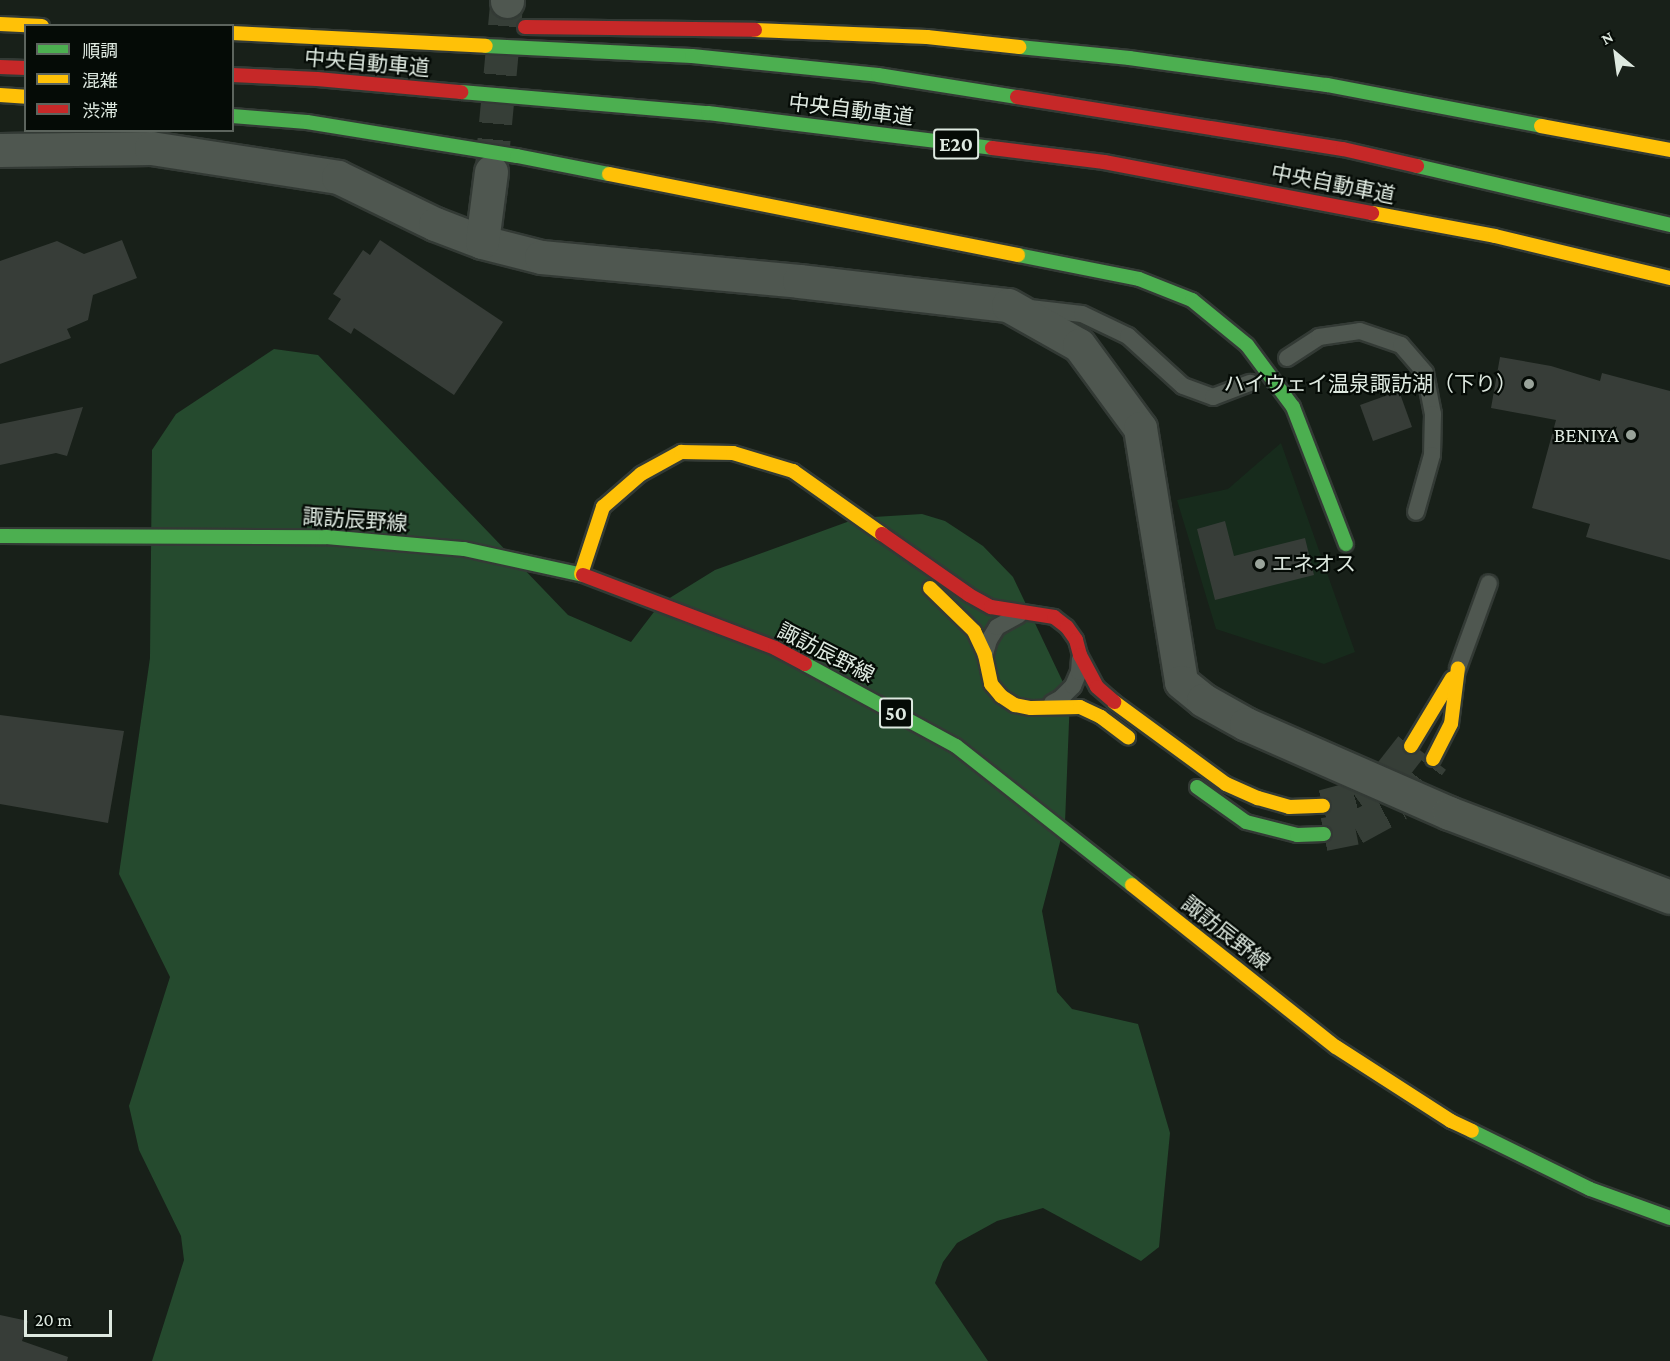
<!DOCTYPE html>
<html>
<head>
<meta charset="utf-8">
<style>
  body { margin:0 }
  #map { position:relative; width:1670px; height:1361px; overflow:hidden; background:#182019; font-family:"Crimson Pro","Noto Sans JP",serif }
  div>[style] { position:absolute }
  .built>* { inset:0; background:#172b1c }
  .green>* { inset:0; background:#254a2e }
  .building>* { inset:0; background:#373d38 }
  .street-tunnel>* { height:33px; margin-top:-16.5px; transform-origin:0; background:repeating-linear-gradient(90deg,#363e37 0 33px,transparent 0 49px) }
  .highway-tunnel>* { height:33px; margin-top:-16.5px; transform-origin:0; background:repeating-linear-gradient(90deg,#363e37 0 33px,transparent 0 49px) }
  .roads { filter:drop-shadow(2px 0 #333a35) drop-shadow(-2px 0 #333a35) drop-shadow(0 2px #333a35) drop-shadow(0 -2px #333a35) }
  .lane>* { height:16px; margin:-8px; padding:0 8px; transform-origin:8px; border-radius:8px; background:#4f5750 }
  .street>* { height:33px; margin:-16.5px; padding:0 16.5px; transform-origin:16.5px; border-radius:16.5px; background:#4f5750 }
  .fast>* { height:14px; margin:-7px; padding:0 7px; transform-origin:7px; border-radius:7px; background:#4caf50 }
  .slow>* { height:14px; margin:-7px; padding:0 7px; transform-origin:7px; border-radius:7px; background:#ffc107 }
  .jam>* { height:14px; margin:-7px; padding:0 7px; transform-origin:7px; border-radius:7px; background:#c62828 }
  .dots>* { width:16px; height:16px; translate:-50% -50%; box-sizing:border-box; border:3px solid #050b06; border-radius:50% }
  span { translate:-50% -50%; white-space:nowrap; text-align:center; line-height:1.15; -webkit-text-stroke:4.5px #050b06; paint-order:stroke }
  .shield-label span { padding:2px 4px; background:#050b06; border:2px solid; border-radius:4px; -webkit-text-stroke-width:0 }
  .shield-label { font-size:20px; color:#dee9e0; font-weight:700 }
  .street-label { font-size:21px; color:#dee9e0 }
  .poi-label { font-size:21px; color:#dee9e0 }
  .right { translate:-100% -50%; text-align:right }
  .left { translate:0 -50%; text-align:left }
  .legend { position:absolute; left:24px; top:24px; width:210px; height:108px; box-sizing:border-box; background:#050b06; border:2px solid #5c645d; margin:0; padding:8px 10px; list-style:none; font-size:18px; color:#dee9e0 }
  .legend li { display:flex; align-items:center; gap:12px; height:30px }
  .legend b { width:30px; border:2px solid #5c645d }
  .north { position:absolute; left:1586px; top:24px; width:60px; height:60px; -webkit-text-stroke:4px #050b06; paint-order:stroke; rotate:331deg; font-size:16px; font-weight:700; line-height:24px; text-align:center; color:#dee9e0 }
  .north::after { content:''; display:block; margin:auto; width:21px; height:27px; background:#dee9e0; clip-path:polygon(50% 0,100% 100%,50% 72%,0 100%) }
  .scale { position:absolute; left:24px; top:1310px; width:88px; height:27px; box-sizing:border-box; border:3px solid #dee9e0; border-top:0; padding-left:8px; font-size:18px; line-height:21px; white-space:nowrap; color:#dee9e0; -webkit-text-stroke:4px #050b06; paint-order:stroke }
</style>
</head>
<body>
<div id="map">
  <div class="built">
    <i style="clip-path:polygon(1281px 443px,1355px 652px,1324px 664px,1216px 629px,1177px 500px,1228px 489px)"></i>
  </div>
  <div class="green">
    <i style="clip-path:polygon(274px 349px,318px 355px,568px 615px,631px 642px,660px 604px,715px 570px,858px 518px,922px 514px,945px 521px,983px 546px,1013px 577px,1070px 697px,1065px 823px,1042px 911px,1057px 992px,1072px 1009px,1138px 1024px,1170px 1133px,1159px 1247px,1141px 1261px,1043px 1208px,997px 1221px,957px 1243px,943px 1262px,935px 1283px,988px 1361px,152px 1361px,184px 1260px,181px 1236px,139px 1150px,129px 1106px,170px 977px,119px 874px,150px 658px,152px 450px,176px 414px)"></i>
  </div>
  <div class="building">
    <i style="clip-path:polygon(122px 240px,137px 278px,93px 295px,88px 320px,67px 329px,71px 338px,0 364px,0 261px,57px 241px,84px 254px)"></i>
    <i style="clip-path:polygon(380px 240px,503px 322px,454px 395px,354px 328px,351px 334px,328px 319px,341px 299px,333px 294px,363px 250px,370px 255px)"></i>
    <i style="clip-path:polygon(1500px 357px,1551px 366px,1600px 381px,1602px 373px,1670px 391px,1670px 560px,1586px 537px,1590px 524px,1532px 508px,1556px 420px,1491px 408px)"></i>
    <i style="clip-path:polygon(1399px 391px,1412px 427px,1373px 441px,1360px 405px)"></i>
    <i style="clip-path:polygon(83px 407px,67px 456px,56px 453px,0 465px,0 424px)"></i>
    <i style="clip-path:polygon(1225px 521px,1234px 556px,1305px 538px,1314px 575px,1215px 600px,1197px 529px)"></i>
    <i style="clip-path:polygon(0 715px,124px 731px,108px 823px,0 804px)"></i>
    <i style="clip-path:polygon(0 1315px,28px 1321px,22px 1341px,68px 1357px,67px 1361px,0 1361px)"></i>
  </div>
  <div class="street-tunnel">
    <i style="left:491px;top:172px;width:172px;rotate:-84.7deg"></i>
  </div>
  <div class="highway-tunnel">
    <i style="left:1323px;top:806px;width:34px;rotate:-15deg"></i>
    <i style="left:1356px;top:797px;width:43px;rotate:-35.5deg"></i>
    <i style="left:1391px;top:772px;width:33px;rotate:-52deg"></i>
    <i style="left:1324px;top:834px;width:32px;rotate:-11deg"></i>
    <i style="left:1355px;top:828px;width:50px;rotate:-28.6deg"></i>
    <i style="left:1399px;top:804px;width:56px;rotate:-52.9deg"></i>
  </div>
  <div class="roads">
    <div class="lane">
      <i style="left:1030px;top:308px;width:52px;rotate:6.6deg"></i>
      <i style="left:1082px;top:314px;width:51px;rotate:25.6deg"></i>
      <i style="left:1128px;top:336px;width:74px;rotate:42.3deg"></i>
      <i style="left:1183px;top:386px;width:32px;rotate:20deg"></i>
      <i style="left:1213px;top:397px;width:40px;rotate:-21deg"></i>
      <i style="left:1287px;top:358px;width:38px;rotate:-33deg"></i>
      <i style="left:1319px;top:337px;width:41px;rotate:-8.3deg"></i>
      <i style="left:1360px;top:331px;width:43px;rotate:18.9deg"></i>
      <i style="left:1401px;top:345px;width:37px;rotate:49deg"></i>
      <i style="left:1425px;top:373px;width:42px;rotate:79deg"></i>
      <i style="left:1433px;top:414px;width:41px;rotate:91.4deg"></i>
      <i style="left:1432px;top:455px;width:59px;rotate:105.7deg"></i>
      <i style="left:985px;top:654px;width:15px;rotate:-74deg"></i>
      <i style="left:989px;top:640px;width:15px;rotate:-58deg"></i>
      <i style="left:997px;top:627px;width:25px;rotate:-29deg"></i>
      <i style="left:1458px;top:668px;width:90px;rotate:-70deg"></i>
      <i style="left:1052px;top:703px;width:10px;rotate:-29deg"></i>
      <i style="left:1061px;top:698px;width:17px;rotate:-45deg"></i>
      <i style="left:1073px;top:686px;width:15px;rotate:-67deg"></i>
      <i style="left:1079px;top:672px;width:13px;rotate:-86deg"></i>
    </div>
    <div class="street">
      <i style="left:507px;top:1px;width:1px;rotate:-90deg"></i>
      <i style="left:0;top:150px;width:151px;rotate:-0.8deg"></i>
      <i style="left:151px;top:148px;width:189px;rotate:8.8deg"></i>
      <i style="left:338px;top:177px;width:108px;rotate:25.9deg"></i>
      <i style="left:435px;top:224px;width:50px;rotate:21deg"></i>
      <i style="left:482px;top:242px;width:61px;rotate:14.3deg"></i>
      <i style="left:541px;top:257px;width:259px;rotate:5.3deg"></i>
      <i style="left:799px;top:281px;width:210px;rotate:6.6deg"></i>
      <i style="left:1008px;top:305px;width:81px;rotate:29.4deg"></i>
      <i style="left:1079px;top:345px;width:103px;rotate:53.7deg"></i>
      <i style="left:1140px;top:428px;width:257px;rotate:80.8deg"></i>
      <i style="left:1181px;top:682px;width:28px;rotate:39deg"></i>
      <i style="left:1203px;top:700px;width:49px;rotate:29.2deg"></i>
      <i style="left:1246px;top:724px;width:222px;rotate:23.7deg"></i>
      <i style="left:1449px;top:813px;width:236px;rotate:20.8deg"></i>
      <i style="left:482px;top:242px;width:71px;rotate:-82.7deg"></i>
    </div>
    <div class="fast">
      <i style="left:486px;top:46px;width:206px;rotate:2.8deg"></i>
      <i style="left:692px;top:56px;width:187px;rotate:5.8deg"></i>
      <i style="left:878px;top:75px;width:141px;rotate:9deg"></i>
      <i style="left:1019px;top:47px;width:111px;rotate:5.7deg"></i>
      <i style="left:1129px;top:58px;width:200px;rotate:7.8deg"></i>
      <i style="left:1327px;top:85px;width:218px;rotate:10.8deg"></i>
      <i style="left:461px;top:92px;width:248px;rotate:4.9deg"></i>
      <i style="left:708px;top:113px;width:286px;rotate:7deg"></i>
      <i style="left:232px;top:116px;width:75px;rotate:4.6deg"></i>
      <i style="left:307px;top:122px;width:213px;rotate:9.2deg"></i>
      <i style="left:517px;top:156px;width:94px;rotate:11.1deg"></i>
      <i style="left:1417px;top:166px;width:260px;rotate:13.1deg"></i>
      <i style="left:1018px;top:255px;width:123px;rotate:11.2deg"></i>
      <i style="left:1139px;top:279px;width:57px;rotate:21.6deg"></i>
      <i style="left:1192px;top:300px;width:71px;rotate:39.3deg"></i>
      <i style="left:1247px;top:345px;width:77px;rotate:53.4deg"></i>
      <i style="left:1293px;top:407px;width:147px;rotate:68.9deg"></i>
      <i style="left:0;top:536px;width:326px;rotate:0.2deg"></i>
      <i style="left:326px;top:537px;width:139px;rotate:5deg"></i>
      <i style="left:464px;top:549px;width:122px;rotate:12.3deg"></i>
      <i style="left:805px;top:664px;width:172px;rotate:28.5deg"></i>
      <i style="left:956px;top:746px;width:224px;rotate:38.3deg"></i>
      <i style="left:1197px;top:787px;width:60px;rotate:35.5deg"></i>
      <i style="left:1246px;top:822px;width:53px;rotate:14.3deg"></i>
      <i style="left:1297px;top:835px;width:27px;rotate:-2deg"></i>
      <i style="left:1472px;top:1131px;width:131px;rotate:26.2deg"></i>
      <i style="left:1590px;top:1189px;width:85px;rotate:19.9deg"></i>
    </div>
    <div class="slow">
      <i style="left:0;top:24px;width:42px;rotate:2.7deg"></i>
      <i style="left:755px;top:30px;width:172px;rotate:2.3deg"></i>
      <i style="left:927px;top:37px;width:93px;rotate:6.2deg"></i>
      <i style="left:232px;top:33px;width:254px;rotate:2.9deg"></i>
      <i style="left:0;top:95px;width:26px;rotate:4deg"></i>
      <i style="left:1541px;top:126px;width:131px;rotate:10.5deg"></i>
      <i style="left:609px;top:174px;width:417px;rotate:11.2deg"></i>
      <i style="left:1372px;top:213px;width:125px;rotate:10.6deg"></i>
      <i style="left:1495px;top:236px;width:180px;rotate:13.5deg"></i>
      <i style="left:581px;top:574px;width:71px;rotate:-71.8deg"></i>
      <i style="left:603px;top:507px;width:50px;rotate:-41deg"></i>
      <i style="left:641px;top:474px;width:46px;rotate:-28.8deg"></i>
      <i style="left:681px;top:452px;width:52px;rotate:1.1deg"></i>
      <i style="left:733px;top:453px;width:63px;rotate:16.7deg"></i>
      <i style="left:793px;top:471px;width:109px;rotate:35.3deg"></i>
      <i style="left:930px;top:588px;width:62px;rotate:44.3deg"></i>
      <i style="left:974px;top:631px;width:26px;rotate:65deg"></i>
      <i style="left:985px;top:655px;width:30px;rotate:78deg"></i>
      <i style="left:991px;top:684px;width:16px;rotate:50deg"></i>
      <i style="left:1001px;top:696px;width:17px;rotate:33deg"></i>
      <i style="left:1015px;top:705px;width:16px;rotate:11deg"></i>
      <i style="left:1031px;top:708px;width:49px;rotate:-1.2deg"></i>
      <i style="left:1080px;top:707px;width:23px;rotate:25deg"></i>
      <i style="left:1101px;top:717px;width:34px;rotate:37deg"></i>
      <i style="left:1114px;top:702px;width:139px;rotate:36.2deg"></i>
      <i style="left:1226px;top:784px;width:35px;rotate:24deg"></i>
      <i style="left:1258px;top:798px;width:32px;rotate:16deg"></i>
      <i style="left:1289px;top:807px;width:34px;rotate:-2deg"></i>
      <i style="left:1411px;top:746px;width:79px;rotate:-58.9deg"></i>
      <i style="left:1433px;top:759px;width:39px;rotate:-63deg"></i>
      <i style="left:1451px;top:724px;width:56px;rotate:-82.9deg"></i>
      <i style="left:1132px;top:885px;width:260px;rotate:38.5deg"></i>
      <i style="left:1336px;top:1047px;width:137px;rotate:32.8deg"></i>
      <i style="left:1451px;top:1121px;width:23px;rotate:25deg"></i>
    </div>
    <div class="jam">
      <i style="left:525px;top:27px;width:230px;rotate:0.7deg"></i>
      <i style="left:0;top:67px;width:26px;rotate:2deg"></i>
      <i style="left:232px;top:75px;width:85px;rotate:2.7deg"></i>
      <i style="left:317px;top:79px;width:145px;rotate:5.2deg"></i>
      <i style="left:1017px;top:97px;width:330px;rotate:9.1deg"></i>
      <i style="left:1343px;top:149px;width:76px;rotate:12.9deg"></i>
      <i style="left:992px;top:148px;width:113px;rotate:7.1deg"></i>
      <i style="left:1104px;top:162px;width:273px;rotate:10.8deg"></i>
      <i style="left:882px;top:534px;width:106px;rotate:35deg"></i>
      <i style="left:969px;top:595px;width:25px;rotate:29deg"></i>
      <i style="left:991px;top:607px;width:64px;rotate:9deg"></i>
      <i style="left:1054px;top:617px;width:16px;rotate:38deg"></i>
      <i style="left:1067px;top:627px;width:16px;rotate:55deg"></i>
      <i style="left:1076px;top:640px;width:16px;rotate:75deg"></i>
      <i style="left:1080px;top:655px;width:36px;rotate:62deg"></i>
      <i style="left:1097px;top:687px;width:23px;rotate:41deg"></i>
      <i style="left:583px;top:575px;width:205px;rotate:20.8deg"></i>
      <i style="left:775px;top:648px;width:34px;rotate:28deg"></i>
    </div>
  </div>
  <div class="dots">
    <i style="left:1529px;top:384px;background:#99a39a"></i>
    <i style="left:1631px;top:435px;background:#99a39a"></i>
    <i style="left:1260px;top:564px;background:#99a39a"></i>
  </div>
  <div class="shield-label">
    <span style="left:956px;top:144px">E20</span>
    <span style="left:896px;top:713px">50</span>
  </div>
  <div class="street-label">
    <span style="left:367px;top:63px;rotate:5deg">中央自動車道</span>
    <span style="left:851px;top:110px;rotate:7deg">中央自動車道</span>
    <span style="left:1333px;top:184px;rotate:11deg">中央自動車道</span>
    <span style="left:355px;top:520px;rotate:4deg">諏訪辰野線</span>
    <span style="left:826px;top:653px;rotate:27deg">諏訪辰野線</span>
    <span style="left:1226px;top:933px;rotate:38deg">諏訪辰野線</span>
  </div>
  <div class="poi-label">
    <span class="right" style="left:1517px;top:384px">ハイウェイ温泉諏訪湖（下り）</span>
    <span class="right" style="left:1619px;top:435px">BENIYA</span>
    <span class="left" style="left:1272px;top:564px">エネオス</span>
  </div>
  <ul class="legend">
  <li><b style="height:8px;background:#4caf50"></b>順調</li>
  <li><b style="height:8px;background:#ffc107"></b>混雑</li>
  <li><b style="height:8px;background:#c62828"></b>渋滞</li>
  </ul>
  <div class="north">N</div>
  <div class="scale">20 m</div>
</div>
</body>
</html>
